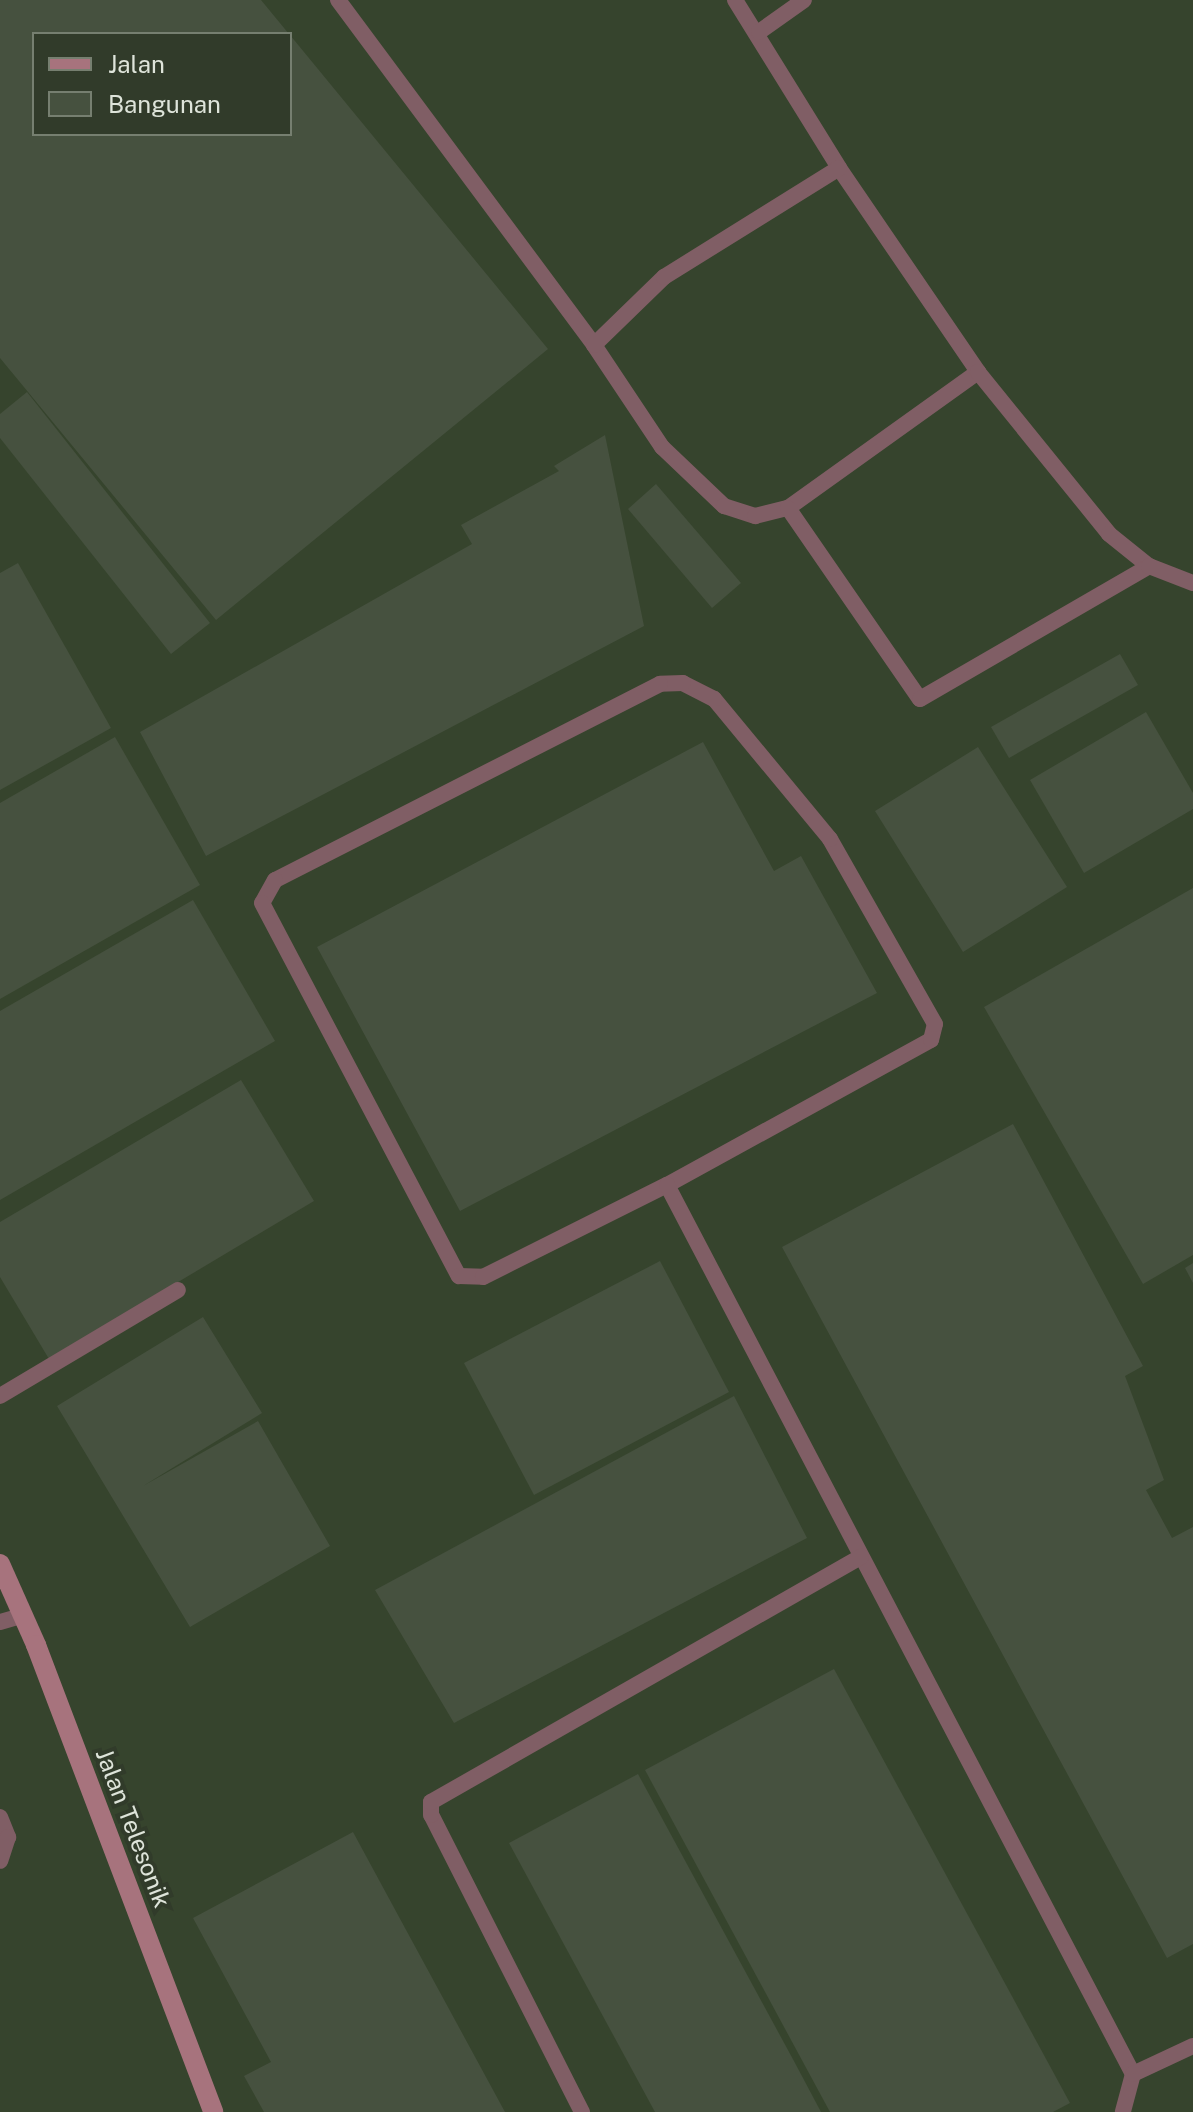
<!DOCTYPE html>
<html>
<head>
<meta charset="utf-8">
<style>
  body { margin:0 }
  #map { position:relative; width:1193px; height:2112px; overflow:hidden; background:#313b2a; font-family:"Public Sans",sans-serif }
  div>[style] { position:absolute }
  .built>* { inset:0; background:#36442d }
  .building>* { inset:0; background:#46513f }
  .lane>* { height:16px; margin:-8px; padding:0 8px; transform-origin:8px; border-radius:8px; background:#805e65 }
  .secondary>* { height:20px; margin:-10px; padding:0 10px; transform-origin:10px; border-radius:10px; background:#a7737d }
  span { translate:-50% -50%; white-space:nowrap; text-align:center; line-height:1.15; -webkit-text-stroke:8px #313b2a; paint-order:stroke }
  .street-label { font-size:24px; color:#dee4da }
  .legend { position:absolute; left:32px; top:32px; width:260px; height:104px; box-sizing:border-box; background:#313b2a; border:2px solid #767f70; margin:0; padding:10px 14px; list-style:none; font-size:24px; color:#dee4da }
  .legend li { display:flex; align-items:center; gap:16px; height:40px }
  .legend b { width:40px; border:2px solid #767f70 }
</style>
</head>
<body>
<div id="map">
  <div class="built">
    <i style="clip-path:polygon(evenodd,0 0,1193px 0,1193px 2112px,0 2112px,0 0,34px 34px,290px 34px,290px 134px,34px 134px,34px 34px)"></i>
  </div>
  <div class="building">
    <i style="clip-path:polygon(0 0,261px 0,289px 34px,34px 34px,34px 134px,290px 134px,290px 35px,548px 349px,216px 620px,0 358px)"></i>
    <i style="clip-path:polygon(27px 392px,210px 623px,171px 654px,0 438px,0 414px)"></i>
    <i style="clip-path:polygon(605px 435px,644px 626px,206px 856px,140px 732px,472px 544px,461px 525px,559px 471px,554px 466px)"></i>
    <i style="clip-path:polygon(656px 484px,741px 583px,712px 608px,628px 509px)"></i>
    <i style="clip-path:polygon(18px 563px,111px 728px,0 790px,0 573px)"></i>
    <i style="clip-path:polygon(1120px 654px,1138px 685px,1009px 758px,991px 727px)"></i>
    <i style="clip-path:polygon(1146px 712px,1193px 793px,1193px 809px,1084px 873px,1030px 780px)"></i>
    <i style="clip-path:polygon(115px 737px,200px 885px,0 999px,0 803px)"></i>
    <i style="clip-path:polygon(703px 742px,774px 871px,801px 856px,877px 993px,460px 1211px,317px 947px)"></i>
    <i style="clip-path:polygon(978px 747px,1067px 887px,963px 952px,875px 811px)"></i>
    <i style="clip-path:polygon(1193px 888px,1193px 1255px,1143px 1284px,984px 1007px)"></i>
    <i style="clip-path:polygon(193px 900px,275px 1041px,0 1200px,0 1011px)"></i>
    <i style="clip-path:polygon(241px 1080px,314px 1201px,49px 1359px,0 1277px,0 1222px)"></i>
    <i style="clip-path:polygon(1013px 1124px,1143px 1366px,1125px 1376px,1164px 1480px,1146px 1490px,1172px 1538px,1193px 1527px,1193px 1944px,1167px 1958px,782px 1247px)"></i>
    <i style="clip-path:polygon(660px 1261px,729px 1392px,534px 1495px,464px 1363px)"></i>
    <i style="clip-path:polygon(1193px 1263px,1193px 1283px,1185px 1268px)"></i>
    <i style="clip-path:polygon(203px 1317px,262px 1413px,143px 1486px,258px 1421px,330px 1546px,190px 1627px,57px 1406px)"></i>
    <i style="clip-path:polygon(734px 1396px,807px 1538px,454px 1723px,375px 1590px)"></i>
    <i style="clip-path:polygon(834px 1669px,1070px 2103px,1053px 2112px,830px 2112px,645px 1770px)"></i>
    <i style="clip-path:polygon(638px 1774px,795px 2063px,821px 2112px,655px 2112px,535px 1891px,509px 1843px)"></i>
    <i style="clip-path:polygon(353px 1832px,405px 1928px,505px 2112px,264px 2112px,244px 2076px,271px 2062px,193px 1918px)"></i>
  </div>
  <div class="lane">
    <i style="left:338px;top:0;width:430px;rotate:53.4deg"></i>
    <i style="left:594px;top:345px;width:123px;rotate:56.3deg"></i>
    <i style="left:662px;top:447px;width:86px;rotate:43.6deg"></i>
    <i style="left:724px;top:506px;width:33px;rotate:18deg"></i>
    <i style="left:755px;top:516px;width:34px;rotate:-14deg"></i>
    <i style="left:788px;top:508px;width:234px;rotate:-35.6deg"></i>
    <i style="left:735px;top:0;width:198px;rotate:58.2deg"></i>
    <i style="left:839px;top:168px;width:247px;rotate:55.7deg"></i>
    <i style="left:978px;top:372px;width:208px;rotate:51deg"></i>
    <i style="left:1109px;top:534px;width:51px;rotate:38.7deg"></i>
    <i style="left:759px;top:32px;width:55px;rotate:-35.4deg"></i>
    <i style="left:594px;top:345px;width:98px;rotate:-44.2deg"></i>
    <i style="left:664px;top:277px;width:206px;rotate:-31.9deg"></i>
    <i style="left:788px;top:508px;width:232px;rotate:55.4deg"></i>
    <i style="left:920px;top:699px;width:265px;rotate:-30.1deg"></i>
    <i style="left:1149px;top:566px;width:47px;rotate:21.1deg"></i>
    <i style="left:667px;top:1185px;width:301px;rotate:-28.8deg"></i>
    <i style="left:931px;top:1040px;width:16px;rotate:-76deg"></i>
    <i style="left:935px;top:1024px;width:213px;rotate:-119.6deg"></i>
    <i style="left:830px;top:839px;width:182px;rotate:-129.6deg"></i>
    <i style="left:714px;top:699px;width:35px;rotate:-153deg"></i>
    <i style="left:683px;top:683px;width:23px;rotate:178deg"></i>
    <i style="left:660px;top:684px;width:432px;rotate:153deg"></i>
    <i style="left:275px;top:880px;width:26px;rotate:119deg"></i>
    <i style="left:262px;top:903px;width:422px;rotate:62.2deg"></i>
    <i style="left:459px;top:1276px;width:24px;rotate:2deg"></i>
    <i style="left:483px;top:1277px;width:206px;rotate:-26.6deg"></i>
    <i style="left:667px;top:1185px;width:1004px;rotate:62.34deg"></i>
    <i style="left:1133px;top:2074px;width:39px;rotate:105deg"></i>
    <i style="left:0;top:1396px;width:207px;rotate:-30.8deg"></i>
    <i style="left:0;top:1622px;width:25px;rotate:-16deg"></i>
    <i style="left:0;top:1817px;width:22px;rotate:68deg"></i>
    <i style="left:8px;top:1837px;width:25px;rotate:108deg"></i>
    <i style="left:1133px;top:2074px;width:66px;rotate:-25deg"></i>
    <i style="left:582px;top:2112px;width:333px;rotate:-116.9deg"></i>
    <i style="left:431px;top:1815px;width:13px;rotate:-90deg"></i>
    <i style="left:431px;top:1802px;width:495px;rotate:-29.7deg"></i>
  </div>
  <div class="secondary">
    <i style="left:0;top:1564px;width:89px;rotate:66deg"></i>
    <i style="left:36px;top:1645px;width:499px;rotate:69.2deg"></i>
  </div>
  <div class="street-label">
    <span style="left:133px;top:1828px;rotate:69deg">Jalan Telesonik</span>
  </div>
  <ul class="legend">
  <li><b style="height:10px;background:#a7737d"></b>Jalan</li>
  <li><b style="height:22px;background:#46513f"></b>Bangunan</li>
  </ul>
</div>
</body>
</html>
